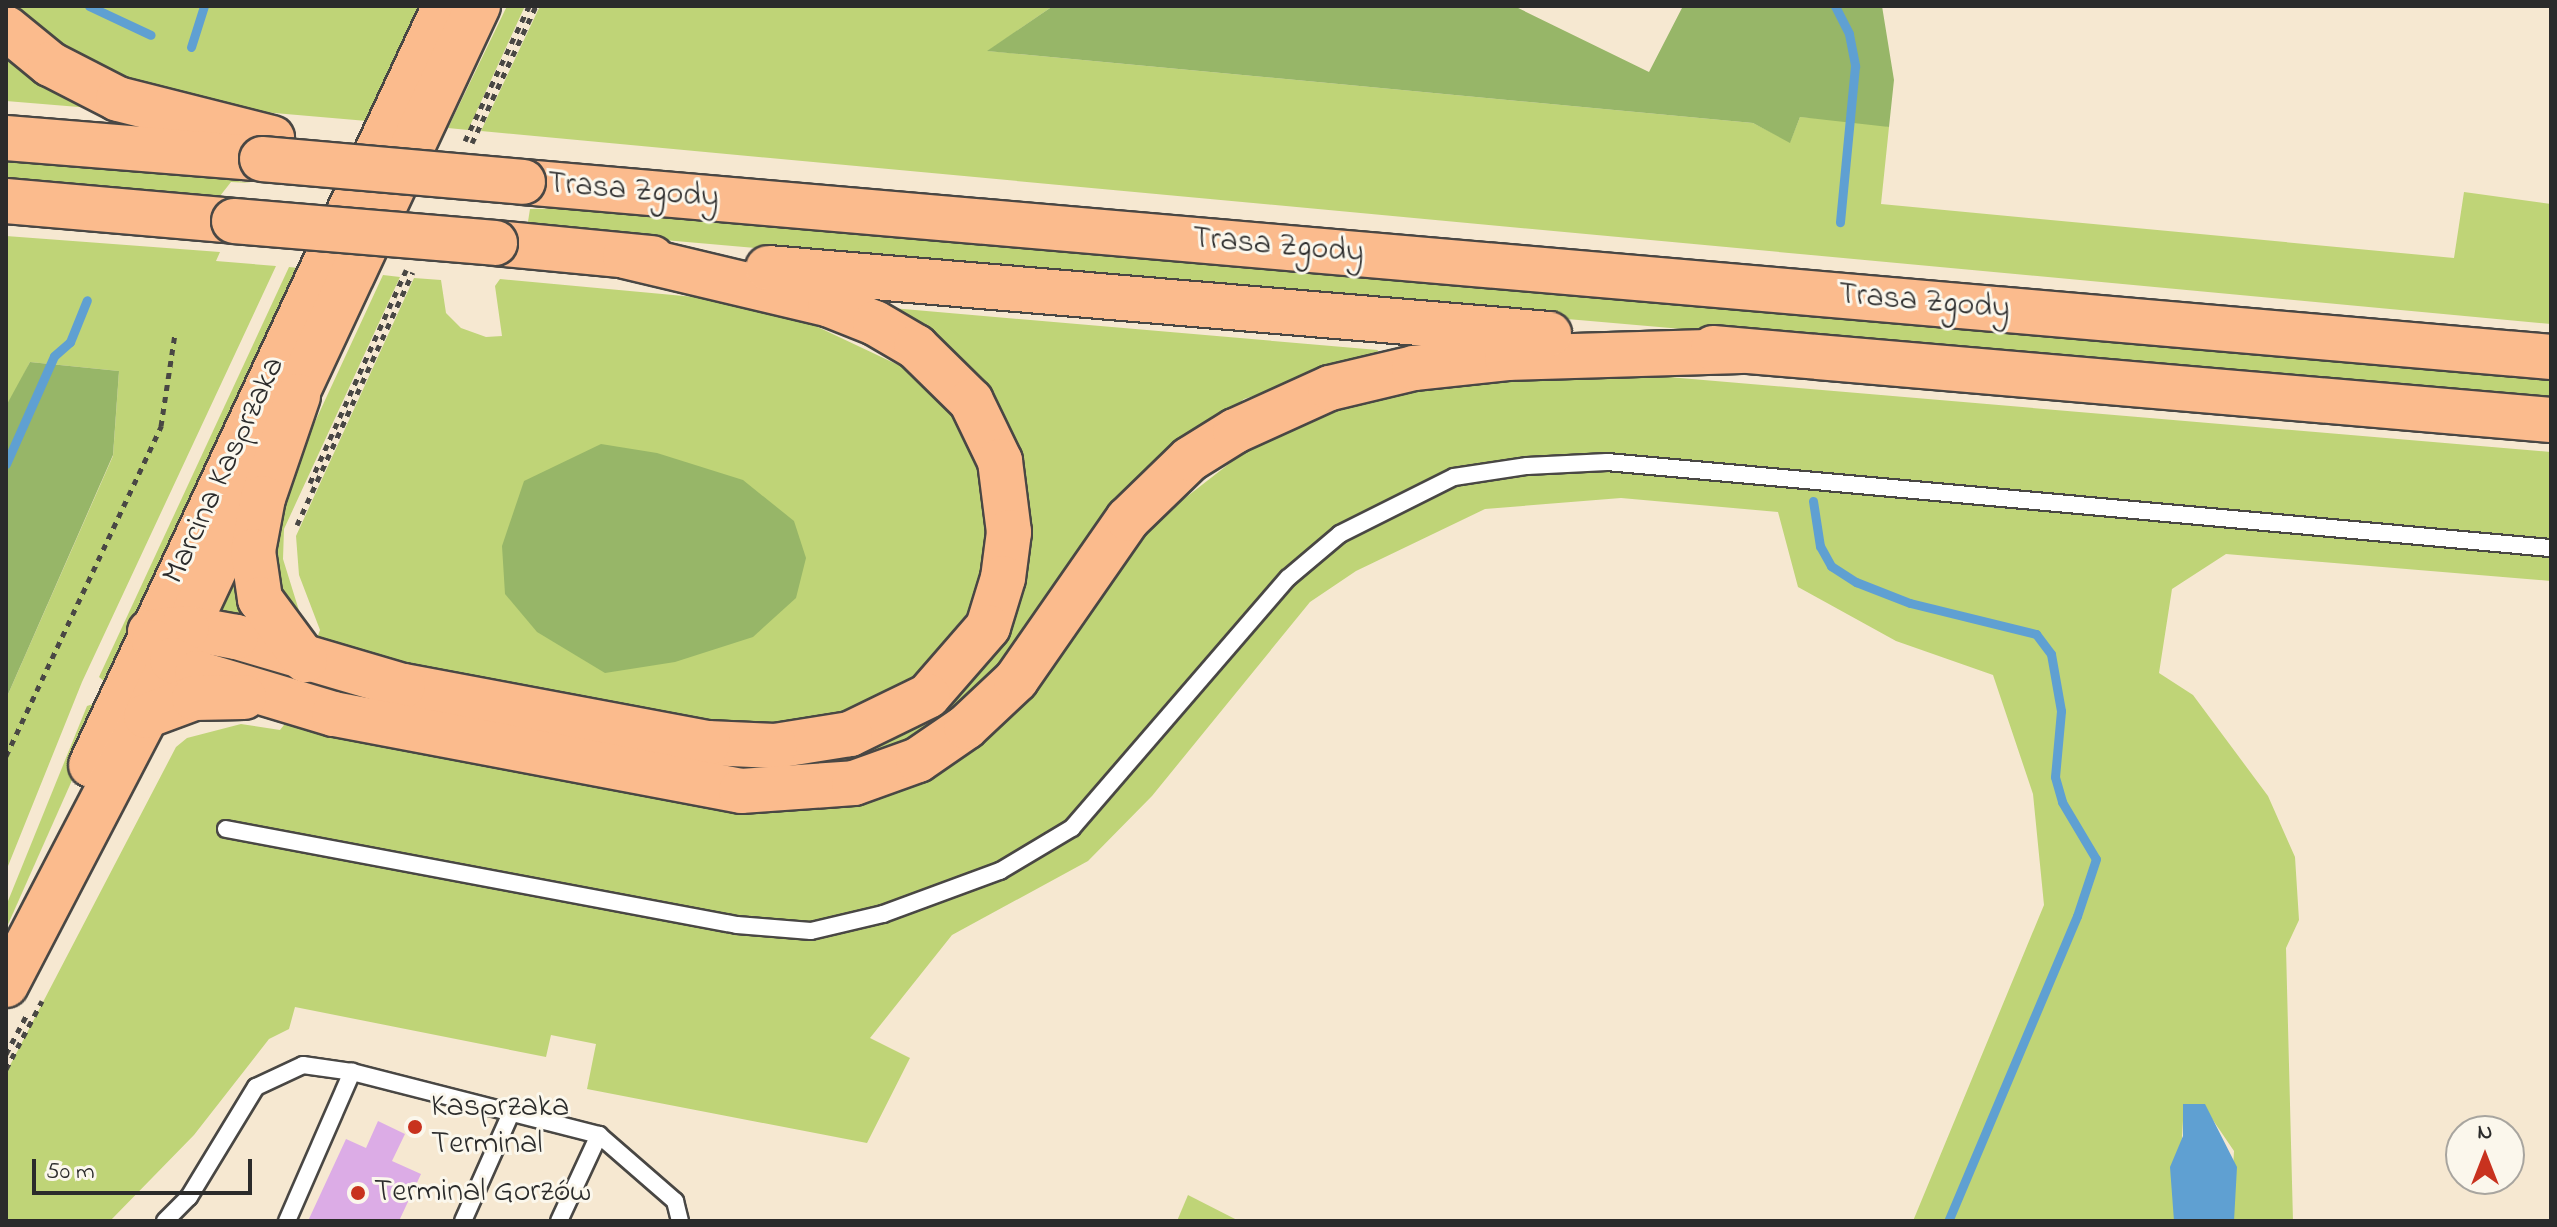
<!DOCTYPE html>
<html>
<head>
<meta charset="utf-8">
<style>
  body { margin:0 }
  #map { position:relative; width:2557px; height:1227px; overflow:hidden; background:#f6e8d1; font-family:"Indie Flower",sans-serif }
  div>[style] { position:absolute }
  .green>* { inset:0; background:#bfd477 }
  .forest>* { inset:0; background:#97b668 }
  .water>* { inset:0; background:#5fa0d2 }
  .stream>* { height:9px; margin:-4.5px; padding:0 4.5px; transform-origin:4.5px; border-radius:4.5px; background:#5fa0d2 }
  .building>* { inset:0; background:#dcace6 }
  .path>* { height:5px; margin-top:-2.5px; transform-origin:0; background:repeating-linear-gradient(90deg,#494744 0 6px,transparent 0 12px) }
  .roads { filter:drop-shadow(2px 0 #494744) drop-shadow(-2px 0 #494744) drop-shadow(0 2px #494744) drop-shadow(0 -2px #494744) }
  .lane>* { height:16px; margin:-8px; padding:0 8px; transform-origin:8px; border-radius:8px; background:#fff }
  .primary>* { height:44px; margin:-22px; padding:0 22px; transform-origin:22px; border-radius:22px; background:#fbbb8d }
  .highway>* { height:44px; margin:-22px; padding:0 22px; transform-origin:22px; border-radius:22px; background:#fbbb8d }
  .bridges { filter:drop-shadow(2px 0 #494744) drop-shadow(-2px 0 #494744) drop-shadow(0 2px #494744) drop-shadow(0 -2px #494744) }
  .highway-bridge>* { height:44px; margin:-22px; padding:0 22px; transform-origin:22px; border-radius:22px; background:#fbbb8d }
  .dots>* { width:22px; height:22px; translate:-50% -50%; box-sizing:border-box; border:4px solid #fbf7ec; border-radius:50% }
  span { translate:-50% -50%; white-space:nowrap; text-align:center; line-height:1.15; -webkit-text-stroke:6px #fbf7ec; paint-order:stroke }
  .street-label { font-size:32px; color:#2b2b2b }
  .poi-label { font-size:32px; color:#2b2b2b }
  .left { translate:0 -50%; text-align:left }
  .frame { position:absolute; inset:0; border:8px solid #2b2b2b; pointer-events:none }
  .north { position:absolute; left:2445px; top:1115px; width:80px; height:80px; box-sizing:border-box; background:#fbf7ec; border:2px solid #a8a59f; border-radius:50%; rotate:0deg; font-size:22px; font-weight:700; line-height:32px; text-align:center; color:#2b2b2b }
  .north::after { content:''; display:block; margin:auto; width:28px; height:36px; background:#c8321e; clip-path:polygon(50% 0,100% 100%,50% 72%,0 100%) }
  .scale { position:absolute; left:32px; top:1159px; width:220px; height:36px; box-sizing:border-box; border:4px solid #2b2b2b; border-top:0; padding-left:10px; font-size:24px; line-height:28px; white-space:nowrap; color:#2b2b2b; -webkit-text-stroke:6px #fbf7ec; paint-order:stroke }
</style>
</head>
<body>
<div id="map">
  <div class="green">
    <i style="clip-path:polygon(8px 6px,436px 6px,367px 121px,195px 106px,130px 81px,48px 40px)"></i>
    <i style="clip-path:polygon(507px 6px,525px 6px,468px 130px,448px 128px)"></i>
    <i style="clip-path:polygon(540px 6px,1053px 6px,988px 51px,1753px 123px,1790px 142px,1800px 117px,1872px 122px,1889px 127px,1881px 204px,2454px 258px,2464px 192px,2551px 204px,2551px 324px,481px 131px)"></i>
    <i style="clip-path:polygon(6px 52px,91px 108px,6px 101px)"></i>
    <i style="clip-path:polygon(6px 157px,166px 170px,251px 183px,231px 182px,220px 196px,244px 199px,242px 203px,6px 183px)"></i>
    <i style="clip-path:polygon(596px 208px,2551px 374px,2551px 405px,527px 228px,530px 209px)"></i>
    <i style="clip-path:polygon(6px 236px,220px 252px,216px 261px,276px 266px,82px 682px,6px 871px,6px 699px,113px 456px,119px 371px,30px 362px,6px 411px)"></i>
    <i style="clip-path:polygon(289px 267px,309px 269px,111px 687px,99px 677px)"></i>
    <i style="clip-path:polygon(383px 275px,400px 277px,284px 529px,283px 559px,301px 617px,297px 631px,266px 559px,270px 519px)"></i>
    <i style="clip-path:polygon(414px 278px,441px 280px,446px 313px,461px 328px,486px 337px,502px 336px,495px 286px,500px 279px,738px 301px,786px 312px,928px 379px,985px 459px,996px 540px,976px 603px,909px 681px,857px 713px,783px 726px,677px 722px,330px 652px,315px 644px,320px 630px,299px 575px,296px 536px)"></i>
    <i style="clip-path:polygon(892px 308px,1378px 350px,1376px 357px,1244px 399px,1112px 507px,1003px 665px,960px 708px,904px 744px,860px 761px,756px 774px,299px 691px,305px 675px,760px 761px,905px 729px,1028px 515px)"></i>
    <i style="clip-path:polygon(1490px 373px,1633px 374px,2551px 452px,2551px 581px,2226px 554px,2172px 589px,2159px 673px,2193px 695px,2268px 796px,2295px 857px,2299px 920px,2286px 948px,2293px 1221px,2230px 1221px,2234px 1151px,2202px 1104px,2184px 1104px,2177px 1221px,1913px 1221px,2044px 905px,2033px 794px,1993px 675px,1896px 641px,1798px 587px,1778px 512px,1621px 498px,1485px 509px,1356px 571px,1310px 602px,1152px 796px,1088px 861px,952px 935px,870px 1038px,910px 1058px,867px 1143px,587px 1089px,596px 1044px,551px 1035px,546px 1057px,295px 1007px,289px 1029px,269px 1039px,194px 1135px,110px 1221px,6px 1221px,6px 1073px,176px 747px,187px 738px,241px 724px,280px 730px,291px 716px,541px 768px,920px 774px,1076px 617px,1162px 516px,1266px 435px,1371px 393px)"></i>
    <i style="clip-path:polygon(233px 562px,254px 624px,206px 618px)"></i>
    <i style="clip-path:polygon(96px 703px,105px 706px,6px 929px,6px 906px,87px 706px)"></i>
    <i style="clip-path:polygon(1188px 1195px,1239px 1221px,1177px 1221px)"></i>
  </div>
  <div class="forest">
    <i style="clip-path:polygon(1053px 6px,1514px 6px,1649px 72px,1683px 6px,1882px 6px,1894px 80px,1889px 127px,1800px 117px,1790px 143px,1753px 123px,987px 51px)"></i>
    <i style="clip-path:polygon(30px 362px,119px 371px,113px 455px,6px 699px,6px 406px)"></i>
    <i style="clip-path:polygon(601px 444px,657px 453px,743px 480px,794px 521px,806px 558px,796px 598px,753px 637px,675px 662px,605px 673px,537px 632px,505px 594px,502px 546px,524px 481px)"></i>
  </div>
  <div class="water">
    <i style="clip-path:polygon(2183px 1104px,2205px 1104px,2237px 1167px,2234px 1221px,2174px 1221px,2170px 1167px,2183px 1136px)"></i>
  </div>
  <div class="stream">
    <i style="left:89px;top:6px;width:68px;rotate:25.1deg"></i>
    <i style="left:1835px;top:6px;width:31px;rotate:63deg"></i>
    <i style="left:1849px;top:34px;width:33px;rotate:79deg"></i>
    <i style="left:1855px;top:66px;width:157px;rotate:95.5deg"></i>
    <i style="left:191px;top:47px;width:43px;rotate:-72.4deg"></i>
    <i style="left:6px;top:464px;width:118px;rotate:-66deg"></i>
    <i style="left:54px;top:356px;width:21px;rotate:-41deg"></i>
    <i style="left:70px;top:342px;width:45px;rotate:-68deg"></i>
    <i style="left:1813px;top:501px;width:46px;rotate:81.2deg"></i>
    <i style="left:1820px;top:546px;width:23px;rotate:61deg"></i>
    <i style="left:1831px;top:566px;width:30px;rotate:33deg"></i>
    <i style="left:1856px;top:582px;width:58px;rotate:21.3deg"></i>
    <i style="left:1910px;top:603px;width:130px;rotate:13.8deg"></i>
    <i style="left:2036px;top:634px;width:25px;rotate:53deg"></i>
    <i style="left:2051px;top:654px;width:58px;rotate:80deg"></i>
    <i style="left:2061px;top:711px;width:66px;rotate:95.2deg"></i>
    <i style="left:2055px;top:777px;width:26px;rotate:74deg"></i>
    <i style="left:2062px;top:802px;width:66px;rotate:59.2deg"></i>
    <i style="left:2096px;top:859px;width:60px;rotate:108.4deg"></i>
    <i style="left:2077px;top:916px;width:331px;rotate:112.9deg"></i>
  </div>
  <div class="building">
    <i style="clip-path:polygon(378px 1121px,405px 1134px,392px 1161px,421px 1174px,399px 1221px,308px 1221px,346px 1139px,366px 1148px)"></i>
  </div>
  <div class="path">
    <i style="left:465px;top:141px;width:149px;rotate:-64.6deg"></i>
    <i style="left:472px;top:143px;width:151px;rotate:-65deg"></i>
    <i style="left:310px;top:483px;width:234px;rotate:-65.7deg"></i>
    <i style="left:297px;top:525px;width:278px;rotate:-65.4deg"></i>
    <i style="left:6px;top:756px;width:365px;rotate:-64.8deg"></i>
    <i style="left:161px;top:426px;width:94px;rotate:-81.4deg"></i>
    <i style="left:6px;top:1054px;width:43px;rotate:-62.2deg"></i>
    <i style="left:6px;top:1069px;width:77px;rotate:-62.1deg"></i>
  </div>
  <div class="roads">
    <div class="lane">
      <i style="left:226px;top:829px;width:520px;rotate:10.64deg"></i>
      <i style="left:737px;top:925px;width:74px;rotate:4.6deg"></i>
      <i style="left:811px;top:931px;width:74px;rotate:-13.3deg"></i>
      <i style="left:883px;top:914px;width:125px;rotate:-20.2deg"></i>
      <i style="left:1000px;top:871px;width:84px;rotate:-30.8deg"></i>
      <i style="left:1072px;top:828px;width:330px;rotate:-49.2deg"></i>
      <i style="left:1288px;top:578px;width:68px;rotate:-40.2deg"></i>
      <i style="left:1340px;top:534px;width:127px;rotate:-26.6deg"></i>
      <i style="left:1454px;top:477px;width:74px;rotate:-8.6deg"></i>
      <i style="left:1527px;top:466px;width:80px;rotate:-2.9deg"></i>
      <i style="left:1607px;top:462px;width:948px;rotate:5.21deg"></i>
      <i style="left:165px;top:1221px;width:34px;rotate:-45deg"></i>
      <i style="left:189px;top:1197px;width:129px;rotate:-58.7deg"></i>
      <i style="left:256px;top:1087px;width:52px;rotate:-25.1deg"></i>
      <i style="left:303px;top:1065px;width:49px;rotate:8.1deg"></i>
      <i style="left:352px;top:1072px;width:255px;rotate:14.3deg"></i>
      <i style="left:599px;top:1135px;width:101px;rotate:41deg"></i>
      <i style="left:675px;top:1201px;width:21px;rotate:76deg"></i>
      <i style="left:287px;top:1221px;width:163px;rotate:-66.4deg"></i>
      <i style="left:463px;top:1221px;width:118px;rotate:-66deg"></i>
      <i style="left:559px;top:1221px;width:95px;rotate:-65.1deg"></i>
    </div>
    <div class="primary">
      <i style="left:91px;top:765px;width:837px;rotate:-65deg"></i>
      <i style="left:6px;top:985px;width:303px;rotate:-62.5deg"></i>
      <i style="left:146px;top:716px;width:784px;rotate:-64.94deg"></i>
    </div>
    <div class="highway">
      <i style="left:6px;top:28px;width:57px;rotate:39.3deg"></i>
      <i style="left:50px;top:64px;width:76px;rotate:27.2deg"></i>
      <i style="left:118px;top:99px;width:159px;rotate:14.2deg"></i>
      <i style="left:6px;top:138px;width:247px;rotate:4.6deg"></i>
      <i style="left:523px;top:182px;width:2036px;rotate:4.93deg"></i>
      <i style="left:6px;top:201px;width:229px;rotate:5deg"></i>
      <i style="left:495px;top:243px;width:158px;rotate:5.5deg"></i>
      <i style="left:625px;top:256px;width:211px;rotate:13.4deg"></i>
      <i style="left:830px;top:305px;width:48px;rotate:21.8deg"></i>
      <i style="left:875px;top:323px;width:48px;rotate:30.3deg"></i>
      <i style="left:916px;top:347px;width:77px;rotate:44.5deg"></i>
      <i style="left:971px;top:401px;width:67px;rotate:64.2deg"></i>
      <i style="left:1000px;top:461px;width:72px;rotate:82.8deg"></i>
      <i style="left:1009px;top:532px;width:46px;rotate:97.4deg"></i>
      <i style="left:1003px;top:578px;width:51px;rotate:107deg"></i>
      <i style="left:988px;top:627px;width:91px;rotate:131deg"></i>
      <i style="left:928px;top:696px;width:87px;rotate:154deg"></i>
      <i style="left:850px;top:734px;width:76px;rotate:170.9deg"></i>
      <i style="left:775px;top:746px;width:67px;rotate:-177.4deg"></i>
      <i style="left:708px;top:743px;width:310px;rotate:-169.4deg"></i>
      <i style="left:403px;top:686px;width:174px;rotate:-163.6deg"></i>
      <i style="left:236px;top:637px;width:50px;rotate:-169.6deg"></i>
      <i style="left:187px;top:628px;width:37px;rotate:174deg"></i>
      <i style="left:150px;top:632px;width:11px;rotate:68deg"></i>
      <i style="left:154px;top:642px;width:25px;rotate:45deg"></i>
      <i style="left:172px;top:660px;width:28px;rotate:27deg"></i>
      <i style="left:197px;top:673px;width:143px;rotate:16.7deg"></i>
      <i style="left:334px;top:714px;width:414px;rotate:10.7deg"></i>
      <i style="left:741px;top:791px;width:113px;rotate:-4deg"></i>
      <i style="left:854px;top:783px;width:68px;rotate:-19.8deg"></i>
      <i style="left:918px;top:760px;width:58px;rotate:-34.5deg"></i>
      <i style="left:966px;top:727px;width:69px;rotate:-43.2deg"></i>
      <i style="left:1016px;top:680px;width:196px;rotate:-55.2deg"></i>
      <i style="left:1128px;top:519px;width:86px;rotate:-44.1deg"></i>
      <i style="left:1190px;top:459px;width:53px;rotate:-31.9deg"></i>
      <i style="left:1235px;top:431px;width:104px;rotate:-24.4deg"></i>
      <i style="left:1330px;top:388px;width:86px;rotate:-13.4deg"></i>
      <i style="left:1414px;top:368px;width:94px;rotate:-6.1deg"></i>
      <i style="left:1507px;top:358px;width:234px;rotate:-1.7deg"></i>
      <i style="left:768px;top:268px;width:784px;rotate:4.83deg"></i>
      <i style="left:1713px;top:348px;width:841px;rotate:4.91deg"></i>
      <i style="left:298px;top:396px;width:108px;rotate:108.9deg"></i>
      <i style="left:263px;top:498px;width:54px;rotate:100.7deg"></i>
      <i style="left:253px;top:551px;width:49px;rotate:81.7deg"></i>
      <i style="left:260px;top:599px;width:76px;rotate:53.6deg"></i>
      <i style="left:146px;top:716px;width:51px;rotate:-20.6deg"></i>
      <i style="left:194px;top:698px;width:50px;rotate:-1.1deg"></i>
    </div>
  </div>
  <div class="bridges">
    <div class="highway-bridge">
      <i style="left:262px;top:159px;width:262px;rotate:5deg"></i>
      <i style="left:234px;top:221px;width:262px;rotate:4.8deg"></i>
    </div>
  </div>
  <div class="dots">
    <i style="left:415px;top:1127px;background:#c8321e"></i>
    <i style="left:358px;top:1193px;background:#c8321e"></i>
  </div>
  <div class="street-label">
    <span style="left:633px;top:192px;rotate:5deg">Trasa Zgody</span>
    <span style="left:1278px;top:247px;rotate:5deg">Trasa Zgody</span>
    <span style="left:1924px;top:303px;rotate:5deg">Trasa Zgody</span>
    <span style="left:225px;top:471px;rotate:-65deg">Marcina Kasprzaka</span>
  </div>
  <div class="poi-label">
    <span class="left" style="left:431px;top:1127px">Kasprzaka<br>Terminal</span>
    <span class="left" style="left:374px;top:1193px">Terminal Gorzów</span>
  </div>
  <div class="frame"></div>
  <div class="north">N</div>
  <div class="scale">50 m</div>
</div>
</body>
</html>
